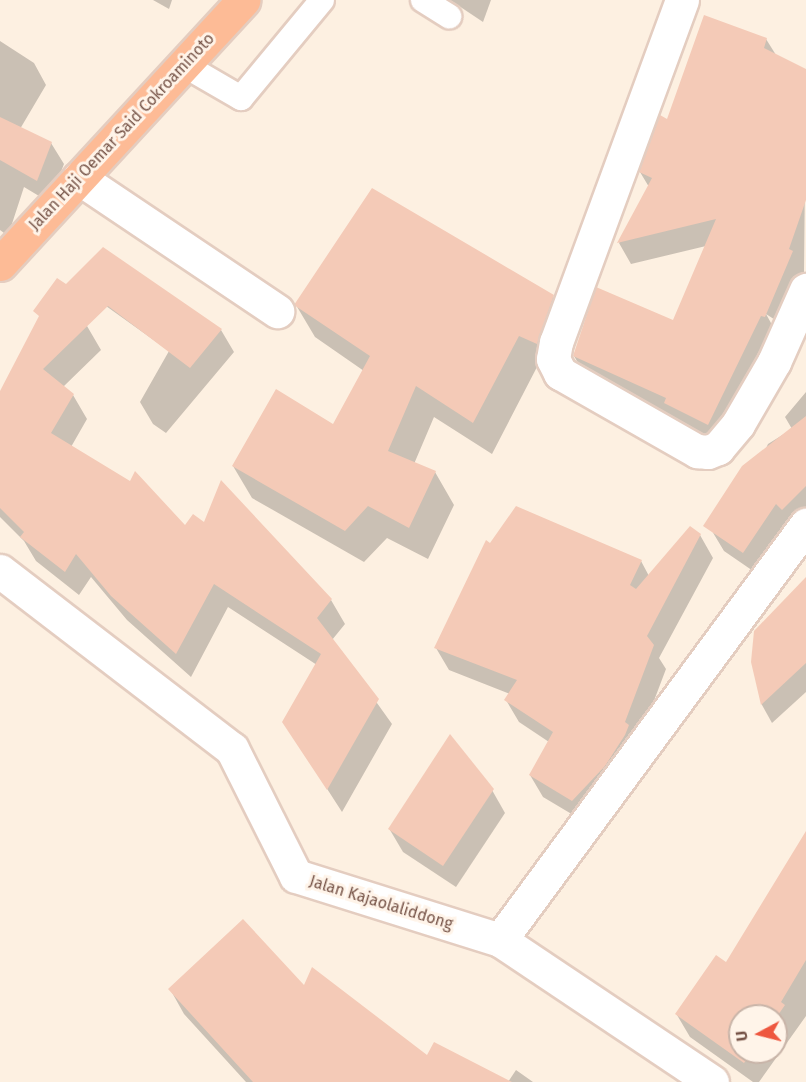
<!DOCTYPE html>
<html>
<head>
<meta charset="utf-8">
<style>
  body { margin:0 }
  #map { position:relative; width:806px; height:1082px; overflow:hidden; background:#fdf0e1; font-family:"Fira Sans",sans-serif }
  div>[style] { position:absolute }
  .shadow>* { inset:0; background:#0003 }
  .building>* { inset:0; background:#f4cab7 }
  .roads { filter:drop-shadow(2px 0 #e4cdc0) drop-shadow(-2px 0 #e4cdc0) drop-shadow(0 2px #e4cdc0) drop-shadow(0 -2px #e4cdc0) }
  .service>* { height:24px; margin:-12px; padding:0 12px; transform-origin:12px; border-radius:12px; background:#fff }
  .minor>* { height:33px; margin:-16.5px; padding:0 16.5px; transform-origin:16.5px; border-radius:16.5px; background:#fff }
  .tertiary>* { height:33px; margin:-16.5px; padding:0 16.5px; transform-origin:16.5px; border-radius:16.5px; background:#fff }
  .trunk>* { height:33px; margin:-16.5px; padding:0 16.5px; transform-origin:16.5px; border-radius:16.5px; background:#fdbb96 }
  span { translate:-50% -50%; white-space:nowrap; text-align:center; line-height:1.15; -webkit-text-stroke:6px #fff4e9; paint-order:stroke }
  .street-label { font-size:16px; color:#765347 }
  .north { position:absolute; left:728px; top:1004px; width:60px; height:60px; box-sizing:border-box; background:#fff4e9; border:2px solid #c8b4a8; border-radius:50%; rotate:263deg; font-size:16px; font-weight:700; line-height:24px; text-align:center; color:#765347 }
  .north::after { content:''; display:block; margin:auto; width:21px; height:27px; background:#ee573f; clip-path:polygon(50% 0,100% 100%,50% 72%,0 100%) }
</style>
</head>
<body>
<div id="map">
  <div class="shadow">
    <i style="clip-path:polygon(153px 0,172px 0,169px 9px)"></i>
    <i style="clip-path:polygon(450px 0,491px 0,483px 22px)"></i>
    <i style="clip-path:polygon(766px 39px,776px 55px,806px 70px,804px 274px,783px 325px,766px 314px,776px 332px,720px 446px,678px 425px,674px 417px,587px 378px,574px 356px,674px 322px,706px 246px,631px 264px,619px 243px,649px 187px,640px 172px,668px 121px)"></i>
    <i style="clip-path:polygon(0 41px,34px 63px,46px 85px,20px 129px,51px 143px,64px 164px,49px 202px,24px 187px,8px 236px,0 230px)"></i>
    <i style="clip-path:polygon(92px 296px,221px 330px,234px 352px,166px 433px,153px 424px,140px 402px,169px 351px)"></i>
    <i style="clip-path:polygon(552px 296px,571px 328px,555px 375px,537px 367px,492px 454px,434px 417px,414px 464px,435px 472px,454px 505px,428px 559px,387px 538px,364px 562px,252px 498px,233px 466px,334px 426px,364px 371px,315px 337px,296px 305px)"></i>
    <i style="clip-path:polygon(46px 307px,87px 326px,101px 350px,63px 387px,73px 395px,87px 419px,71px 447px,185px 527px,331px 600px,345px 624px,332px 640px,392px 724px,342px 812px,284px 722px,317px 665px,228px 607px,191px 677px,127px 620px,91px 577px,79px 595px,36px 561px,24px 541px,0 517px,0 394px)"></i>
    <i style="clip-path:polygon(806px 392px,806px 518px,756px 573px,724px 551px,712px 531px,756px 470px,768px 444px,792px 429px,785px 417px)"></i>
    <i style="clip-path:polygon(690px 528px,700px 535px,713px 558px,659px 658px,666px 669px,638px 743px,585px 822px,543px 797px,530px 775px,549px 742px,519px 722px,506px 700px,510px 694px,449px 670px,436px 648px,641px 561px,649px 576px)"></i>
    <i style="clip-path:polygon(806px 602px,806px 692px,772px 723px,762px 705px,753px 662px)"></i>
    <i style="clip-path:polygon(492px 790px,505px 813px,456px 887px,403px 852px,390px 830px)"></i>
    <i style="clip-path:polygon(evenodd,806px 861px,806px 1016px,759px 1082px,753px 1082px,690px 1037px,677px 1015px,726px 965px,806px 861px,740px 1016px,776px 1016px,776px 1052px,740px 1052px,740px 1016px)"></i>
    <i style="clip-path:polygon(304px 987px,428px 1057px,508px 1082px,516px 1070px,533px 1082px,246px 1082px,184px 1014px,170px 989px)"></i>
  </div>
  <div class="building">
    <i style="clip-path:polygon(704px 15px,767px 38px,764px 48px,806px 69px,806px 200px,789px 249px,793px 251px,765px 317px,761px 316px,708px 425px,664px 403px,666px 398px,573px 356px,596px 287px,673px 320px,716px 219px,617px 243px,652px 178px,639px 172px,660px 115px,667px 119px)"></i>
    <i style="clip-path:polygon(0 117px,52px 142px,37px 181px,0 160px)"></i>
    <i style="clip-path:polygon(372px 188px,554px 295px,537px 344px,519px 336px,473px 423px,416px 386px,388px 451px,436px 471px,409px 528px,368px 506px,345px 531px,232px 466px,276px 389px,333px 424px,370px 356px,294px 305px)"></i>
    <i style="clip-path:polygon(103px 247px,222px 329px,190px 368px,108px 306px,43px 369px,74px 394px,51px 433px,130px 481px,135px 471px,185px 525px,193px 514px,204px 522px,221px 480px,332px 599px,317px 618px,379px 699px,327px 790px,282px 722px,321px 654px,214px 584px,176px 654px,111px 596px,76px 554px,65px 572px,20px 537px,24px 532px,0 508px,0 391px,39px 316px,33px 311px,57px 278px,66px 284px)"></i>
    <i style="clip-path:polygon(806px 416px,806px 486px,782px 510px,776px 504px,743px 553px,703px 526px,742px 466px)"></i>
    <i style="clip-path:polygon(516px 506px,642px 560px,630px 585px,636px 589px,690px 526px,701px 534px,647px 636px,654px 645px,625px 722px,629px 725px,625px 735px,605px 766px,572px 801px,529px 775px,553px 732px,504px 700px,517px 680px,434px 648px,486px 540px,490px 543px)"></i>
    <i style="clip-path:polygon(806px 577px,806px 663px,761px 705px,751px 662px,754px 631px)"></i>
    <i style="clip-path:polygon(450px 734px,494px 789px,443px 866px,388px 829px)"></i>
    <i style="clip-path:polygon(806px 831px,806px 960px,781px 1002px,785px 1005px,776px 1018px,740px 1016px,740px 1052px,752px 1052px,744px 1063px,675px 1014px,716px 955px,726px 962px)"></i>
    <i style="clip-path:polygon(243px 919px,304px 985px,312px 967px,427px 1055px,434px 1042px,512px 1082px,253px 1082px,168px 989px)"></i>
  </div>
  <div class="roads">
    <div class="service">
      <i style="left:423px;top:0;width:31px;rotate:32deg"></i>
      <i style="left:184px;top:65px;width:66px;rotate:30.1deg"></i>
      <i style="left:241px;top:98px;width:127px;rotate:-50.4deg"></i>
    </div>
    <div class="minor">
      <i style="left:682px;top:0;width:364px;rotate:110.2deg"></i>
      <i style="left:556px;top:342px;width:17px;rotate:100deg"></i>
      <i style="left:553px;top:359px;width:16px;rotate:63deg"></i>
      <i style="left:560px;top:373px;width:158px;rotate:29.7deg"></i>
      <i style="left:697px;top:451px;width:11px;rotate:5deg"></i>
      <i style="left:708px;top:452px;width:11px;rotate:-22deg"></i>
      <i style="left:718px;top:448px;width:31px;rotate:-50deg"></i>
      <i style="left:738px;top:424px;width:72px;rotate:-59.9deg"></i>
      <i style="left:774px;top:362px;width:79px;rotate:-66deg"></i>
      <i style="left:79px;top:178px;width:239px;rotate:33.9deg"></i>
      <i style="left:500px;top:940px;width:516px;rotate:-53.6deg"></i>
    </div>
    <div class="tertiary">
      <i style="left:0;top:571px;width:292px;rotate:37.5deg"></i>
      <i style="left:232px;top:749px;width:142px;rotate:63.3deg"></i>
      <i style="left:296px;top:876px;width:214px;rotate:17.4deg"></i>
      <i style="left:500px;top:940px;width:255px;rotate:33.8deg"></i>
    </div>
    <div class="trunk">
      <i style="left:0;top:264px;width:359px;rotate:-47.3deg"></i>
    </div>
  </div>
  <div class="street-label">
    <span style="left:122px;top:132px;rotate:-47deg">Jalan Haji Oemar Said Cokroaminoto</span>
    <span style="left:381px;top:903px;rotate:17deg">Jalan Kajaolaliddong</span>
  </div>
  <div class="north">U</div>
</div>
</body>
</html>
